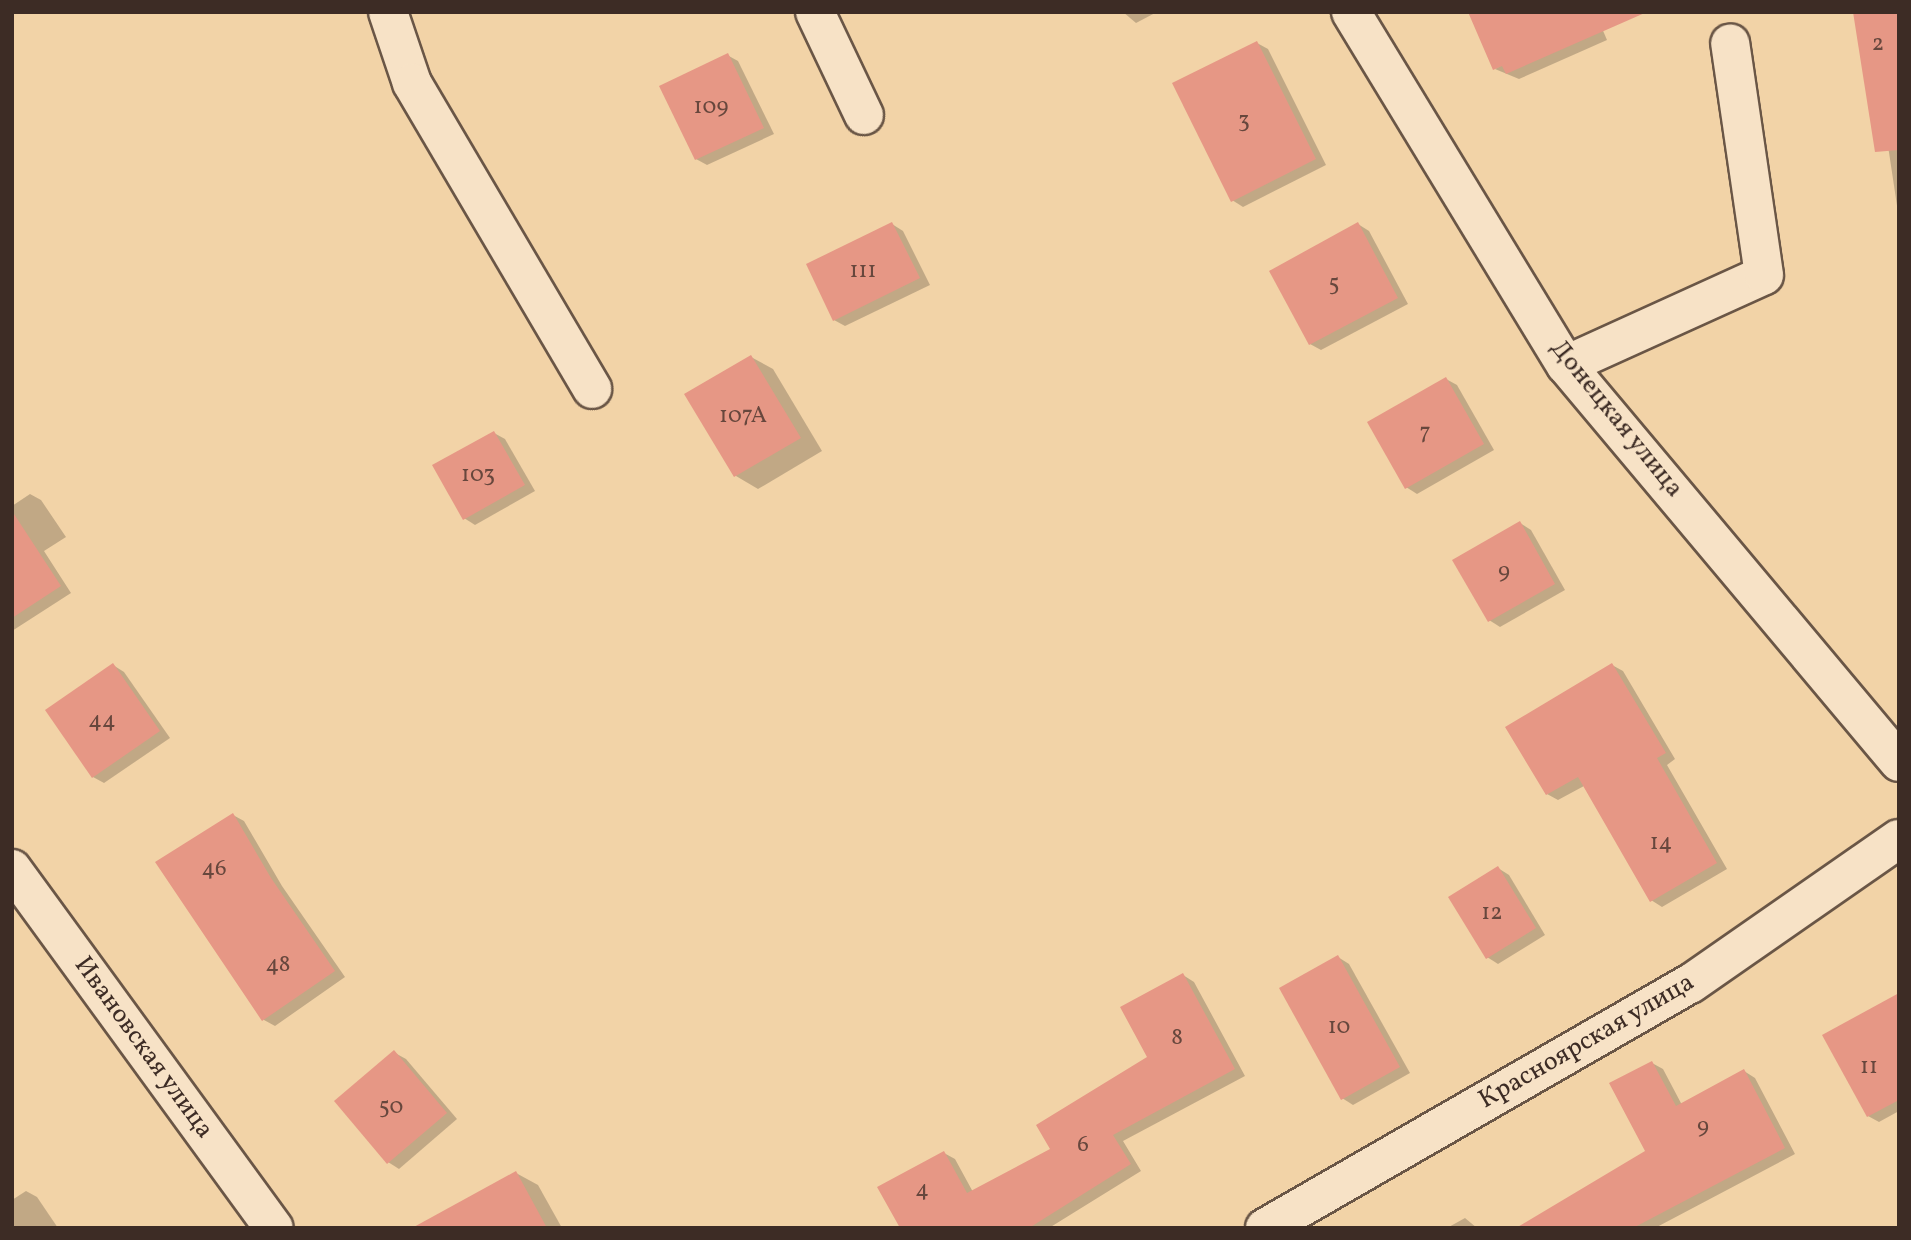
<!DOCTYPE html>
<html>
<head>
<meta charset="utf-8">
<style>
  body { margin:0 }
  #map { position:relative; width:1911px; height:1240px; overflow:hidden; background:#f2d3a7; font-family:Vollkorn,serif }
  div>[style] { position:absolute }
  .shadow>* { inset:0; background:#0003 }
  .building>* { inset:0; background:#e69785 }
  .roads { filter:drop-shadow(2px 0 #6a5646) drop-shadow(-2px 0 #6a5646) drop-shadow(0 2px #6a5646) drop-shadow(0 -2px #6a5646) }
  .minor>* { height:38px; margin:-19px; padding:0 19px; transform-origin:19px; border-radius:19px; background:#f7e2c6 }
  span { translate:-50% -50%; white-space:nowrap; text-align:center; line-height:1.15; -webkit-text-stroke:6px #f7e2c6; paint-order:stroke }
  .number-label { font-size:23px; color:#67473d }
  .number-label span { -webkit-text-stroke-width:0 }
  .street-label { font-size:26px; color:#3d2c25 }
  .frame { position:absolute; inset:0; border:14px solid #3d2c25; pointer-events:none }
</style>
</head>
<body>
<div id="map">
  <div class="shadow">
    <i style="clip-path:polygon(1123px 12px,1157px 12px,1136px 23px)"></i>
    <i style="clip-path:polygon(1595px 12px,1607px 40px,1519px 79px,1495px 69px)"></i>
    <i style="clip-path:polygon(1899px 12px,1899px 219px,1879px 86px)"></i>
    <i style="clip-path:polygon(1257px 43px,1268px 49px,1326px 165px,1243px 207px,1232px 200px)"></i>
    <i style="clip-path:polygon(727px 55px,738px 61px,774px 134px,707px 165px,696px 159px)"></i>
    <i style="clip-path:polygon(892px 224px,903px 231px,930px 285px,845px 326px,834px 320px)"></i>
    <i style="clip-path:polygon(1358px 224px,1369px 231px,1408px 304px,1321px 350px,1310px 344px)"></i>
    <i style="clip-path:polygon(751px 357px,773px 369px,822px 451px,758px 489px,736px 476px)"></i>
    <i style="clip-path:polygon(1446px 379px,1457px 385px,1494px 450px,1417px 494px,1406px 487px)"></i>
    <i style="clip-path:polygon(494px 433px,505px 439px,535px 491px,475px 525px,464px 518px)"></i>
    <i style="clip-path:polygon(30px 494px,41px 500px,66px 537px,44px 551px,71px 593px,12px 631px,12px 506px)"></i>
    <i style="clip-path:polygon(1520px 523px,1531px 530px,1565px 590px,1500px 627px,1489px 620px)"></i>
    <i style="clip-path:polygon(113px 665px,124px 672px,170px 738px,104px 783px,93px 777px)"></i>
    <i style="clip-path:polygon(1612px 665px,1623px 671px,1675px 759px,1667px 765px,1727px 869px,1662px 907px,1651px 900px,1584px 786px,1558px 800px,1547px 794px)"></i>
    <i style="clip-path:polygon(233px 815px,244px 821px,282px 886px,345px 977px,275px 1026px,264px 1020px)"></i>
    <i style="clip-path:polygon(1498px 868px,1509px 875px,1545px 935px,1498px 964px,1487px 957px)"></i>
    <i style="clip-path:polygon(1338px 957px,1349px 964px,1410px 1073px,1353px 1105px,1342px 1098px)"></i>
    <i style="clip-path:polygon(1183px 975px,1194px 982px,1245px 1076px,1123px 1141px,1141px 1171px,1049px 1228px,902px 1228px,944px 1153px,955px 1159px,973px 1192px,1053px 1149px,1150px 1058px)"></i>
    <i style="clip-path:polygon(1899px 1006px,1899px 1111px,1879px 1122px,1868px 1116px)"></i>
    <i style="clip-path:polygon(395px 1053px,406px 1059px,457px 1119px,399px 1169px,388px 1162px)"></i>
    <i style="clip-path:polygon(1652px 1063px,1663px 1069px,1682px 1105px,1744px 1071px,1755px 1078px,1795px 1154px,1655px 1228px,1520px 1228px,1647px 1151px)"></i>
    <i style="clip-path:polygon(516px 1173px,538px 1185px,562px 1228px,466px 1228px)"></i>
    <i style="clip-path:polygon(26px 1191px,37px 1197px,58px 1228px,12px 1228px,12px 1200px)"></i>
    <i style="clip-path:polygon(1465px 1218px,1477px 1228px,1447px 1228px)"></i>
  </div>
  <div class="building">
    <i style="clip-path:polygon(1468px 12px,1647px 12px,1506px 74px,1502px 66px,1493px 70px)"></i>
    <i style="clip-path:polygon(1853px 12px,1899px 12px,1899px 150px,1875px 152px)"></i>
    <i style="clip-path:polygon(1257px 41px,1316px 159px,1231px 202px,1172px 83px)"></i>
    <i style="clip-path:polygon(728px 53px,764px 128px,695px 160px,659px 86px)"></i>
    <i style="clip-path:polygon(892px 222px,920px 278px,833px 321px,806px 264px)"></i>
    <i style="clip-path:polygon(1358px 222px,1398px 298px,1309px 345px,1269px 271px)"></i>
    <i style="clip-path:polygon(751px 355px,801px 438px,734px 477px,684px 394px)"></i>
    <i style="clip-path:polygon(1446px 377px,1484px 444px,1405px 489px,1367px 422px)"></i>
    <i style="clip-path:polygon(494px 431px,525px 485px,463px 520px,432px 465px)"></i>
    <i style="clip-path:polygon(12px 511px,61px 586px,12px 618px)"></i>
    <i style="clip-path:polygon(1520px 521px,1555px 584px,1488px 622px,1452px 560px)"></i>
    <i style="clip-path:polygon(113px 663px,160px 731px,92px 778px,45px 710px)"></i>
    <i style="clip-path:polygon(1612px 663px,1666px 753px,1657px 758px,1717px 863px,1650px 902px,1578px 777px,1546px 795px,1505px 727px)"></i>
    <i style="clip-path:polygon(233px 813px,271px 878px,335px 971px,262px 1021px,155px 862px)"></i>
    <i style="clip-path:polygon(1498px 866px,1536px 928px,1486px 959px,1448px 897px)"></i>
    <i style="clip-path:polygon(1338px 955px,1400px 1067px,1341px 1100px,1279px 988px)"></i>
    <i style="clip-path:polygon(1183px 973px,1235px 1069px,1113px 1135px,1131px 1164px,1029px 1228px,900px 1228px,877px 1187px,944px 1151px,967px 1193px,1050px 1149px,1036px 1125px,1147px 1057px,1120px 1007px)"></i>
    <i style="clip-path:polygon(1899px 993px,1899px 1100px,1867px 1117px,1822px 1035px)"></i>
    <i style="clip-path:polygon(394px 1050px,447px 1113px,387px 1164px,334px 1101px)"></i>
    <i style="clip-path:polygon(1652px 1061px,1676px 1106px,1744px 1069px,1785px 1148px,1633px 1228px,1516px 1228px,1645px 1151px,1609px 1083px)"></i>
    <i style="clip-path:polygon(516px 1171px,547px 1228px,412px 1228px)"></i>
  </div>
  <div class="roads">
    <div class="minor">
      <i style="left:388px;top:12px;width:75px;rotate:71.3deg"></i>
      <i style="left:412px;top:83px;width:355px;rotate:59.5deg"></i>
      <i style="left:815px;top:12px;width:114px;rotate:64.6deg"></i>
      <i style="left:1351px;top:12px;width:413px;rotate:58.7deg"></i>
      <i style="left:1566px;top:365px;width:518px;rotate:50.01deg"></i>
      <i style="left:1566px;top:365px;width:217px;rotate:-24.4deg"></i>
      <i style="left:1764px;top:275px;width:234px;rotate:-98.3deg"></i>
      <i style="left:12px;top:869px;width:444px;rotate:53.9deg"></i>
      <i style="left:1265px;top:1228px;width:490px;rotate:-29.9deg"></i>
      <i style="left:1690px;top:984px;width:254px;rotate:-34.8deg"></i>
    </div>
  </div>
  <div class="number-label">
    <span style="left:1878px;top:44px">2</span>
    <span style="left:711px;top:107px">109</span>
    <span style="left:1244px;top:121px">3</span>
    <span style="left:863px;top:271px">111</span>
    <span style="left:1334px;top:284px">5</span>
    <span style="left:743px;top:416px">107А</span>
    <span style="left:1425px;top:433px">7</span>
    <span style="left:478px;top:475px">103</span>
    <span style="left:1504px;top:572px">9</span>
    <span style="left:102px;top:721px">44</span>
    <span style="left:1661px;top:843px">14</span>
    <span style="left:214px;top:869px">46</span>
    <span style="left:1492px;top:913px">12</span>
    <span style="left:278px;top:965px">48</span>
    <span style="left:1339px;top:1027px">10</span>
    <span style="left:1177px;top:1038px">8</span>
    <span style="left:1869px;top:1067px">11</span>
    <span style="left:391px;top:1107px">50</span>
    <span style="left:1703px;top:1127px">9</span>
    <span style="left:1083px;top:1145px">6</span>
    <span style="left:922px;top:1190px">4</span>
  </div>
  <div class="street-label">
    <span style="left:1616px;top:419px;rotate:51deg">Донецкая улица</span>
    <span style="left:1587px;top:1042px;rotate:-30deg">Красноярская улица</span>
    <span style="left:143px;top:1048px;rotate:54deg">Ивановская улица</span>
  </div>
  <div class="frame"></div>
</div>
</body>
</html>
